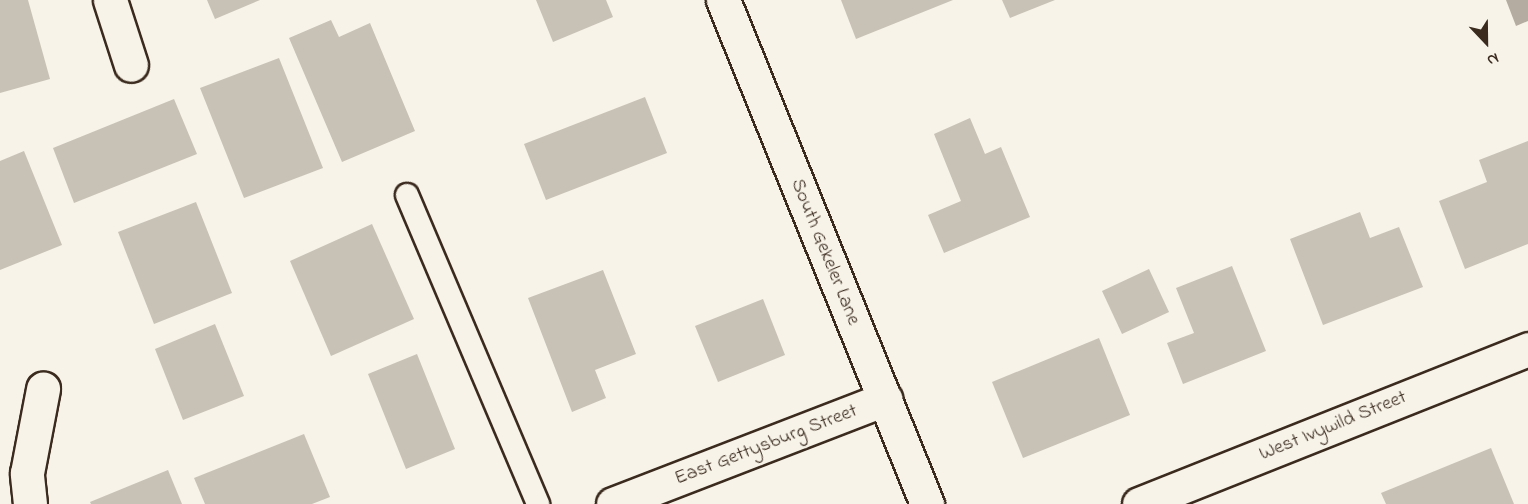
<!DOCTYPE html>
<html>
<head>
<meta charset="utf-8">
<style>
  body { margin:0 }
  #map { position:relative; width:1528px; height:504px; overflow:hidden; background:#f7f3e8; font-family:"Indie Flower",sans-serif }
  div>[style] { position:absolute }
  .water>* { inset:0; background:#b4aca0 }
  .building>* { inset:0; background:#c8c1b6 }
  .roads { filter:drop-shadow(2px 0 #3b2a1e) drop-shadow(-2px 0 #3b2a1e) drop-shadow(0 2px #3b2a1e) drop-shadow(0 -2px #3b2a1e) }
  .lane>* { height:22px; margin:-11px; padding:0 11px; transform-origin:11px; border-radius:11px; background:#f7f3e8 }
  .street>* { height:33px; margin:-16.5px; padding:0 16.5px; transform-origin:16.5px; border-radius:16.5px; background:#f7f3e8 }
  .secondary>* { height:33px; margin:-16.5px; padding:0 16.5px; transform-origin:16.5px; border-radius:16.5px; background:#f7f3e8 }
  span { translate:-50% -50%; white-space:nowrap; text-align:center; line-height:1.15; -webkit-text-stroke:4.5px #f7f3e8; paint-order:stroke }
  .street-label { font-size:20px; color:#3b2a1e }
  .north { position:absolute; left:1456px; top:12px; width:60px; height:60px; -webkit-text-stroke:4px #f7f3e8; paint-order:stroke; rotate:158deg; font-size:16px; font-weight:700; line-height:24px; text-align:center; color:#3b2a1e }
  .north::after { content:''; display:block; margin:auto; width:21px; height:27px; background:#3b2a1e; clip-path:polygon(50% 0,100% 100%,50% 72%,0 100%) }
</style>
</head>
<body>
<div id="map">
  <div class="water">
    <i style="clip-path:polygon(1506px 0,1528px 0,1528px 21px,1516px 26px)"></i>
  </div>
  <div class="building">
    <i style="clip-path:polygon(0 0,28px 0,50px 79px,0 93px)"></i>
    <i style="clip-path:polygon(207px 0,260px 0,215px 19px)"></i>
    <i style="clip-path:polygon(536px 0,606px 0,613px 17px,553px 42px)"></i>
    <i style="clip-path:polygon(841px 0,953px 0,856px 39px)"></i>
    <i style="clip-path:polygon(1002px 0,1055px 0,1010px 18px)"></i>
    <i style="clip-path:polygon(331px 20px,339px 37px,370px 23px,415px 131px,342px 162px,289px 38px)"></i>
    <i style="clip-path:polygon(279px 58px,323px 168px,244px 198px,200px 88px)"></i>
    <i style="clip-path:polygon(645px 97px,667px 153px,546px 200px,524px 144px)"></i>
    <i style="clip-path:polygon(174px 99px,197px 154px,74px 203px,53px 148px)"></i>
    <i style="clip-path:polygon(970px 118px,985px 154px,1001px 147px,1030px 217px,944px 253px,928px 215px,961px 201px,934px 134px)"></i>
    <i style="clip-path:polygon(1528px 141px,1528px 244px,1465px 269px,1439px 201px,1487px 182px,1479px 160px)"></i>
    <i style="clip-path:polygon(24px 151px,62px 245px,0 270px,0 161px)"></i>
    <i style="clip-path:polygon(196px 202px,232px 293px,154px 324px,118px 232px)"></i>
    <i style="clip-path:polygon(1360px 212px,1370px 238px,1399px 227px,1423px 287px,1323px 325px,1290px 239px)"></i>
    <i style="clip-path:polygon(372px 224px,414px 319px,331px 356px,290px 261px)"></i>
    <i style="clip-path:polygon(1232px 266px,1266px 351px,1183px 384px,1167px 343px,1194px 333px,1176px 288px)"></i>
    <i style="clip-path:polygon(1149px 269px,1169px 312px,1122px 334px,1102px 291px)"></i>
    <i style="clip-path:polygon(603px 270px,636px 354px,595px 370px,606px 398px,572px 412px,528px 298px)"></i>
    <i style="clip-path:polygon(763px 299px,785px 355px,718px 382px,695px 326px)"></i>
    <i style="clip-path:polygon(215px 324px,244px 396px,183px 420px,155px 349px)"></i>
    <i style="clip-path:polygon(1099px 338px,1130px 415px,1023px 458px,992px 382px)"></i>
    <i style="clip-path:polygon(417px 354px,455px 449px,406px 469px,368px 374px)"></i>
    <i style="clip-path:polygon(304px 434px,330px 497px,312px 504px,205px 504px,194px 478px)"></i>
    <i style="clip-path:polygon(1491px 448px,1514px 504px,1386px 504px,1381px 493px)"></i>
    <i style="clip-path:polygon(168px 470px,182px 504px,91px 504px,90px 502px)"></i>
  </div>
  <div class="roads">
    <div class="lane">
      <i style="left:407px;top:195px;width:336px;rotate:67deg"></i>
    </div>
    <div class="street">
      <i style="left:110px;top:0;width:68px;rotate:72.1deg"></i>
      <i style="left:30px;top:504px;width:31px;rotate:-96deg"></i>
      <i style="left:27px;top:473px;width:86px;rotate:-79.2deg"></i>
      <i style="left:613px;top:504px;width:292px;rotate:-21.1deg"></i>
      <i style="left:1139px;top:504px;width:419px;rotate:-21.7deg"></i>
    </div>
    <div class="secondary">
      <i style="left:723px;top:0;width:544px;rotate:67.96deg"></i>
    </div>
  </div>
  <div class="street-label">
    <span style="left:825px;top:252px;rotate:68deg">South Gekeler Lane</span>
    <span style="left:1333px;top:426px;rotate:-22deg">West Ivywild Street</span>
    <span style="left:766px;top:445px;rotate:-21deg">East Gettysburg Street</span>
  </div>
  <div class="north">N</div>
</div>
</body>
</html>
